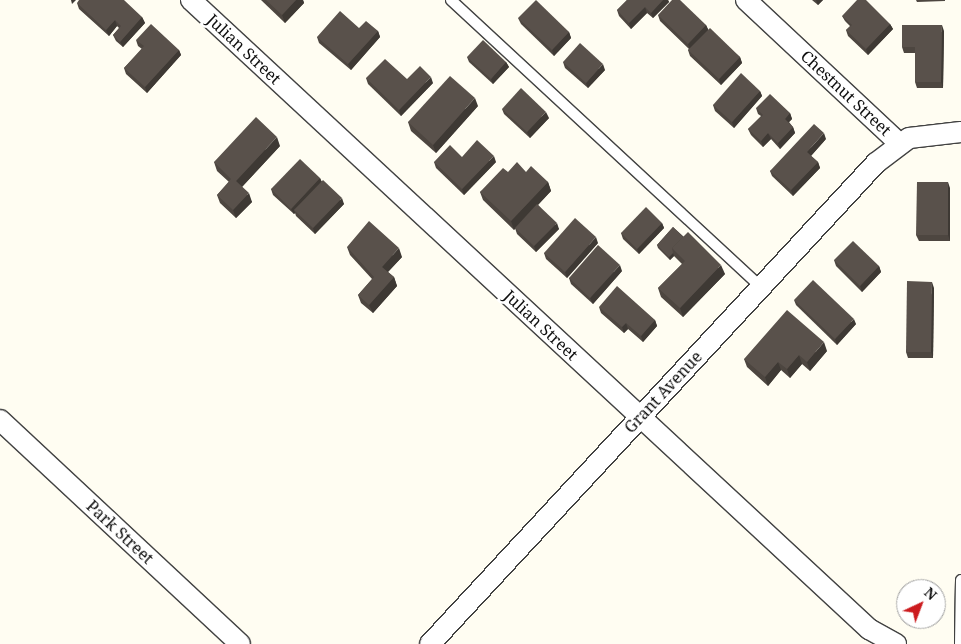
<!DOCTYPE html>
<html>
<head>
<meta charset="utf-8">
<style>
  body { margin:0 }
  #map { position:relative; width:961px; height:644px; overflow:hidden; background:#fffdf2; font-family:"Noto Serif",serif }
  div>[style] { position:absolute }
  .roads { filter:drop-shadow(1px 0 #424242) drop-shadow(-1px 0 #424242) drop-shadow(0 1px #424242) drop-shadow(0 -1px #424242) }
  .service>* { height:10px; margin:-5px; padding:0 5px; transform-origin:5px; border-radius:5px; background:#fff }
  .minor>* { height:20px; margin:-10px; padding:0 10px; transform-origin:10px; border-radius:10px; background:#fff }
  .wall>* { inset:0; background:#4d4640 }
  .shaded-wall>* { inset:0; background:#3e3934 }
  .building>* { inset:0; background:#59514b }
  span { translate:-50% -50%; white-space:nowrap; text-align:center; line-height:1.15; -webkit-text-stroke:5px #fff; paint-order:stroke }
  .street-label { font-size:16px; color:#0f0f0f }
  .north { position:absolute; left:896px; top:579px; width:50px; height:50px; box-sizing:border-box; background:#fff; border:1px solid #9f9f9f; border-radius:50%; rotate:43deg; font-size:14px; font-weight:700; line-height:20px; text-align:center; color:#0f0f0f }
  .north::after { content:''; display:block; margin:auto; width:18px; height:22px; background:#cc1b1e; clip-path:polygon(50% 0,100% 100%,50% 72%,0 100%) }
</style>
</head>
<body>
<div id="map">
  <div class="roads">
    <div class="service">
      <i style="left:451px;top:0;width:422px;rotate:42.8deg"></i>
      <i style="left:960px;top:644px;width:64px;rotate:-89.1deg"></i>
    </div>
    <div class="minor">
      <i style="left:191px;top:0;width:925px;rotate:42.85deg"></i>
      <i style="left:869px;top:629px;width:31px;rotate:29deg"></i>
      <i style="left:746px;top:0;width:209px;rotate:43.1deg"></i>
      <i style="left:0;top:420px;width:328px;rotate:43deg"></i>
      <i style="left:430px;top:644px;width:656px;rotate:-47.16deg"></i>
      <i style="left:876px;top:163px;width:41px;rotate:-37.1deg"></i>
      <i style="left:909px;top:138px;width:52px;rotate:-6.6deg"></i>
    </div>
  </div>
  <div class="wall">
    <i style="clip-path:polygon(261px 0,303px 0,304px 3px,285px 23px)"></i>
    <i style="clip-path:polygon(627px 0,668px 0,669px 2px,653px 18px,647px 13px,631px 29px,619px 16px,617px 10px)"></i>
    <i style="clip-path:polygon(812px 0,823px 0,818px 5px)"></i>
    <i style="clip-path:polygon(916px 0,945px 0,945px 1px,917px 2px)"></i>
    <i style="clip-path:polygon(77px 3px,142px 17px,145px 23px,123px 47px,116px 41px,113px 35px,119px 28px,117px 26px,109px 36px,79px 9px)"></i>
    <i style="clip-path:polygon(658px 15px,706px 25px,708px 30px,740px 57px,742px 63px,721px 85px,690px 56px,688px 50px,689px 49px,660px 21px)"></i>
    <i style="clip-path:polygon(842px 16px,890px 24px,893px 29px,868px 55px,848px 36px,846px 30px,850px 26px,845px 21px)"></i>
    <i style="clip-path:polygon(518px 18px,569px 32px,571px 38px,554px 56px,521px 24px)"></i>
    <i style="clip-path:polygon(359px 28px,378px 31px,380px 37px,351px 70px,319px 43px,317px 37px)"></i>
    <i style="clip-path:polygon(944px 31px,943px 88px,917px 88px,915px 82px,915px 53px,904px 53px,902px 47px)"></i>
    <i style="clip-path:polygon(136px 40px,179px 50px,181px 55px,147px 93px,126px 74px,124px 68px,142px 49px,138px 46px)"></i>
    <i style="clip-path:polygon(467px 57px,506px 62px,509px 67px,493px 84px,469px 62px)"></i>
    <i style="clip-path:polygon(563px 62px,605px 70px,588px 88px,565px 68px)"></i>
    <i style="clip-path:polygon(366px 78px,433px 83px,401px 116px,368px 84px)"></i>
    <i style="clip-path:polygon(760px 91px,762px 96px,734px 128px,715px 111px,713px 105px)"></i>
    <i style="clip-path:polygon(478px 106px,436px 153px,411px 131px,408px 122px)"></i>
    <i style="clip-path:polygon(756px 108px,790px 113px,792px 119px,789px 122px,793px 127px,795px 133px,780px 149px,771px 139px,763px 147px,751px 135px,748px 129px,761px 116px,758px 114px)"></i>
    <i style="clip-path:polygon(502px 109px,549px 118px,530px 138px,504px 114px)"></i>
    <i style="clip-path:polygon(826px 139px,811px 156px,818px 162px,820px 168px,793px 196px,772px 176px,770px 171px)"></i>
    <i style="clip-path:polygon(280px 146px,242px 187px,252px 202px,236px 218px,220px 203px,217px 195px,229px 182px,217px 171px,214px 162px)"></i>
    <i style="clip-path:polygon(462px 157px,496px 162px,464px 195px,436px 168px,434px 162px)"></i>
    <i style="clip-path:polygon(508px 172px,526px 172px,548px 182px,551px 191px,538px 205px,559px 229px,536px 252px,517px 234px,515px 228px,514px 230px,483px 200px,480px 192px)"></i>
    <i style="clip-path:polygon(320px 178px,321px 181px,344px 204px,315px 234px,296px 216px,295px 213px,294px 214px,273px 195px,271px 189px)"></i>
    <i style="clip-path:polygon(950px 188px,950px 241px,919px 241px,916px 235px)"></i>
    <i style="clip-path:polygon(662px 223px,664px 228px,639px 254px,623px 239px,621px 233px)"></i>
    <i style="clip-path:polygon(673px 227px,725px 274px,683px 317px,661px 297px,658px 288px,682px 264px,674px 256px,670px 260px,658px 248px,657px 245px)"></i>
    <i style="clip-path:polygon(598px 243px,567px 278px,546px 259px,544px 253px)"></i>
    <i style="clip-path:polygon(347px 247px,402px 257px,388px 272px,394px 277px,397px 286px,373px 313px,361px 303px,358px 295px,372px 279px,350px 255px)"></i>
    <i style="clip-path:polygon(834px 260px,879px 266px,881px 272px,862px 292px,836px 266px)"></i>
    <i style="clip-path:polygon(622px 271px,593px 304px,571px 284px,569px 278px)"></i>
    <i style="clip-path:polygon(934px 288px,933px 358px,908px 358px,906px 352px)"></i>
    <i style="clip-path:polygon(794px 300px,856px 324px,837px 345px,796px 305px)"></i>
    <i style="clip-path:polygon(599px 307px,655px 320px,657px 326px,643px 342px,628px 329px,624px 333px,601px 313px)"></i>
    <i style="clip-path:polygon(827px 351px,810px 371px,802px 364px,790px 378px,781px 370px,768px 386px,747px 367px,744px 359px)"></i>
  </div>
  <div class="shaded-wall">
    <i style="clip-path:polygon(71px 0,76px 0,72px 4px)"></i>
    <i style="clip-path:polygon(296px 0,303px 0,304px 3px,285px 23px,282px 15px)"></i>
    <i style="clip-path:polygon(663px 0,668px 0,669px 2px,653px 18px,651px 13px)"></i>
    <i style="clip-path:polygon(816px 0,823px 0,818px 5px)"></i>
    <i style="clip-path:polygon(645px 7px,647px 13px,631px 29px,629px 23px)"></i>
    <i style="clip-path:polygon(142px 17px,145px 23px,123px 47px,120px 42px)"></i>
    <i style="clip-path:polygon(115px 20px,117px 26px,109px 36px,106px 30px)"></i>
    <i style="clip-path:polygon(890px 24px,893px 29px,868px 55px,866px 49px)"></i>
    <i style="clip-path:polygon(706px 25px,709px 31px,690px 50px,688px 44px)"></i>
    <i style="clip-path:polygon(942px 25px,944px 31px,943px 88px,941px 82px)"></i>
    <i style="clip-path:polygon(378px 31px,380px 37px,351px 70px,348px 64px)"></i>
    <i style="clip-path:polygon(569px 32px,571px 38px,554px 56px,552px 50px)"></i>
    <i style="clip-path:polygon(179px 50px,181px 55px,147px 93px,145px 87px)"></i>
    <i style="clip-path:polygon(740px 57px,742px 63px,721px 85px,719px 79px)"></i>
    <i style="clip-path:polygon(506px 62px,509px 67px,493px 84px,491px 79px)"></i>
    <i style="clip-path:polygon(603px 64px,605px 70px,588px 88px,586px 83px)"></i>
    <i style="clip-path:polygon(431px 77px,433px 83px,401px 116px,399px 110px)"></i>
    <i style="clip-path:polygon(760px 91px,762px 96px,734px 128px,732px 122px)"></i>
    <i style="clip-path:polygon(475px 98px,478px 106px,436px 153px,433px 145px)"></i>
    <i style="clip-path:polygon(546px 112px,549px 118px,530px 138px,527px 132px)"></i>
    <i style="clip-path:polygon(790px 113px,792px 119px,787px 124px,785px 119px)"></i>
    <i style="clip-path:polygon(793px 127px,795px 133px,780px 149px,778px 143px)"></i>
    <i style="clip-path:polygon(768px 133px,771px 139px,763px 147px,761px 141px)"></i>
    <i style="clip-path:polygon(824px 133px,826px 139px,809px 158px,807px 152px)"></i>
    <i style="clip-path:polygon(277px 137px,280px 146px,239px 190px,236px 181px)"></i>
    <i style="clip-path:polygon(494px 156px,496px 162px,464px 195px,462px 189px)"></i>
    <i style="clip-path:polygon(818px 162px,820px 168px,793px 196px,791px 190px)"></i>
    <i style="clip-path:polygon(320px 178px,323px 184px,294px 210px,295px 213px,294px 214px,291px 209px)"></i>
    <i style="clip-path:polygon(548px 182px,551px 191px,514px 230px,511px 221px)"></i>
    <i style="clip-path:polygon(948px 182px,950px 188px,950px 241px,948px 235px)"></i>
    <i style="clip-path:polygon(249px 193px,252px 202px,236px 218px,233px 210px)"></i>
    <i style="clip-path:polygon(342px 198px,344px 204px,315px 234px,313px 228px)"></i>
    <i style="clip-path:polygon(557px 223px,559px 229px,536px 252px,534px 246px)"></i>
    <i style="clip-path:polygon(662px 223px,664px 228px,639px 254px,637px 249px)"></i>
    <i style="clip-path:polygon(596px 237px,598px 243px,567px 278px,565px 272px)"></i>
    <i style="clip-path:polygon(399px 248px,402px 257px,385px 275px,382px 267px)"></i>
    <i style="clip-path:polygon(673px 253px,674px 256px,670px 260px,669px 257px)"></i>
    <i style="clip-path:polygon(620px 265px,622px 271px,593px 304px,590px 298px)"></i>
    <i style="clip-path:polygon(721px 265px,725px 274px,683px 317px,680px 308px)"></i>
    <i style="clip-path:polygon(879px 266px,881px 272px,862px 292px,860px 286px)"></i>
    <i style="clip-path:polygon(394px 277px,397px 286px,373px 313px,369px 305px)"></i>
    <i style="clip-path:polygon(932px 282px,934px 288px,933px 358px,931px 352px)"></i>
    <i style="clip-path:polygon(854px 319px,856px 324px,837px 345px,835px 339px)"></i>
    <i style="clip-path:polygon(655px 320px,657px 326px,643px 342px,641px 336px)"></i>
    <i style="clip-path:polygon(626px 323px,628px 329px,624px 333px,622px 327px)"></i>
    <i style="clip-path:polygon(824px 342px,827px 351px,810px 371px,807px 362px)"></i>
    <i style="clip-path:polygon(799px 355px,802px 364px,790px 378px,787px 369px)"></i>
    <i style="clip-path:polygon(778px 362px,781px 370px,768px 386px,765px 377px)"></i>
  </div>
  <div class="building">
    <i style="clip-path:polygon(79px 0,124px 0,142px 17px,120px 42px,113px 35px,121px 26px,115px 20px,106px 30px,77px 3px)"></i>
    <i style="clip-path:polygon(266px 0,296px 0,282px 15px)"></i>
    <i style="clip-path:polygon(536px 0,569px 32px,552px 50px,518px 18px)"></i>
    <i style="clip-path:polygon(627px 0,663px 0,651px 13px,645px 7px,629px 23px,617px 10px)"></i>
    <i style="clip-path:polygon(672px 0,680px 0,706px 25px,688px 44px,658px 15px)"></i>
    <i style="clip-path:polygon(857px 0,866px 0,890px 24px,866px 49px,846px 30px,852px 25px,842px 16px)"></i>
    <i style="clip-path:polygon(340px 11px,359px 28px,366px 21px,378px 31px,348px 64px,317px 37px)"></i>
    <i style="clip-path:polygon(151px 24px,179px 50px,145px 87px,124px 68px,144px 46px,136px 40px)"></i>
    <i style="clip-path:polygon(902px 25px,942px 25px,941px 82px,915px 82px,915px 47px,902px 47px)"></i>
    <i style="clip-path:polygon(710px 28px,740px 57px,719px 79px,688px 50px)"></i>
    <i style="clip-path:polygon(483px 40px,506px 62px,491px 79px,467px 57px)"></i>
    <i style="clip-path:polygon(580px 43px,603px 64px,586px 83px,563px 62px)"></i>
    <i style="clip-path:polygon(385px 59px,407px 79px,420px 66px,431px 77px,399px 110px,366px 78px)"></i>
    <i style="clip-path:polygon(741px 73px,760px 91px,732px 122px,713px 105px)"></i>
    <i style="clip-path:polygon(450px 76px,475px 98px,433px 145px,408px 122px)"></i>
    <i style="clip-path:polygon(521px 88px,546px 112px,527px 132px,502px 109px)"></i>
    <i style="clip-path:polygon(770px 94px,790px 113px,785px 119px,793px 127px,778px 143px,768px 133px,761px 141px,748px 129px,763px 115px,756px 108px)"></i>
    <i style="clip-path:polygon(256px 117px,277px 137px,236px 181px,249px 193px,233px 210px,217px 195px,231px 179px,214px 162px)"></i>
    <i style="clip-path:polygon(814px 124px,824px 133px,807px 152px,818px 162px,791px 190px,770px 171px)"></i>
    <i style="clip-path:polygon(477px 140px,494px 156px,462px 189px,434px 162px,450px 145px,462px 157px)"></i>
    <i style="clip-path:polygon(300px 159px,320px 178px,291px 209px,271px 189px)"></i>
    <i style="clip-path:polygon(517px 162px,526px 172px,531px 166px,548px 182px,511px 221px,480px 192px,503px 168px,508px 172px)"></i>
    <i style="clip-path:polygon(323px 180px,342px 198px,313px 228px,294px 210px)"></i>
    <i style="clip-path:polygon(917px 182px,948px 182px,948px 235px,916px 235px)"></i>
    <i style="clip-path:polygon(537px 204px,557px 223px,534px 246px,515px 228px)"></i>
    <i style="clip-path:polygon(646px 207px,662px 223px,637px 249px,621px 233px)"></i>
    <i style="clip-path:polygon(575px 218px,596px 237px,565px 272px,544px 253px)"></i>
    <i style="clip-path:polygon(369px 221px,399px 248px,382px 267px,394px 277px,369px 305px,358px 295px,374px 277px,347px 247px)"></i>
    <i style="clip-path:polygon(673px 227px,683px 237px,672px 248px,673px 253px,669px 257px,657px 245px)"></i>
    <i style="clip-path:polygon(688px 232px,721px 265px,680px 308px,658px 288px,685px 261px,672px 248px)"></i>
    <i style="clip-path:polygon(853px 241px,879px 266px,860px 286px,834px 260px)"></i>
    <i style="clip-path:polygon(598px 245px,620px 265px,590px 298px,569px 278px)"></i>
    <i style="clip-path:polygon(813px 280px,854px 319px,835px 339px,794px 300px)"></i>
    <i style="clip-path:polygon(907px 281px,932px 282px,931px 352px,906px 352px)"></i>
    <i style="clip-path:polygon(617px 286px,655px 320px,641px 336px,626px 323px,622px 327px,599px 307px)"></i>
    <i style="clip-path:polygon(787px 310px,824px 342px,807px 362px,799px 355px,787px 369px,778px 362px,765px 377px,744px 359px)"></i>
  </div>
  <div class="street-label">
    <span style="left:244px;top:49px;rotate:43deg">Julian Street</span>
    <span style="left:846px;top:93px;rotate:43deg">Chestnut Street</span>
    <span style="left:541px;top:325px;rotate:43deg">Julian Street</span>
    <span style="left:663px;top:392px;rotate:-47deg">Grant Avenue</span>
    <span style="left:120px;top:532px;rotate:43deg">Park Street</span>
  </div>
  <div class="north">N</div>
</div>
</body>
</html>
